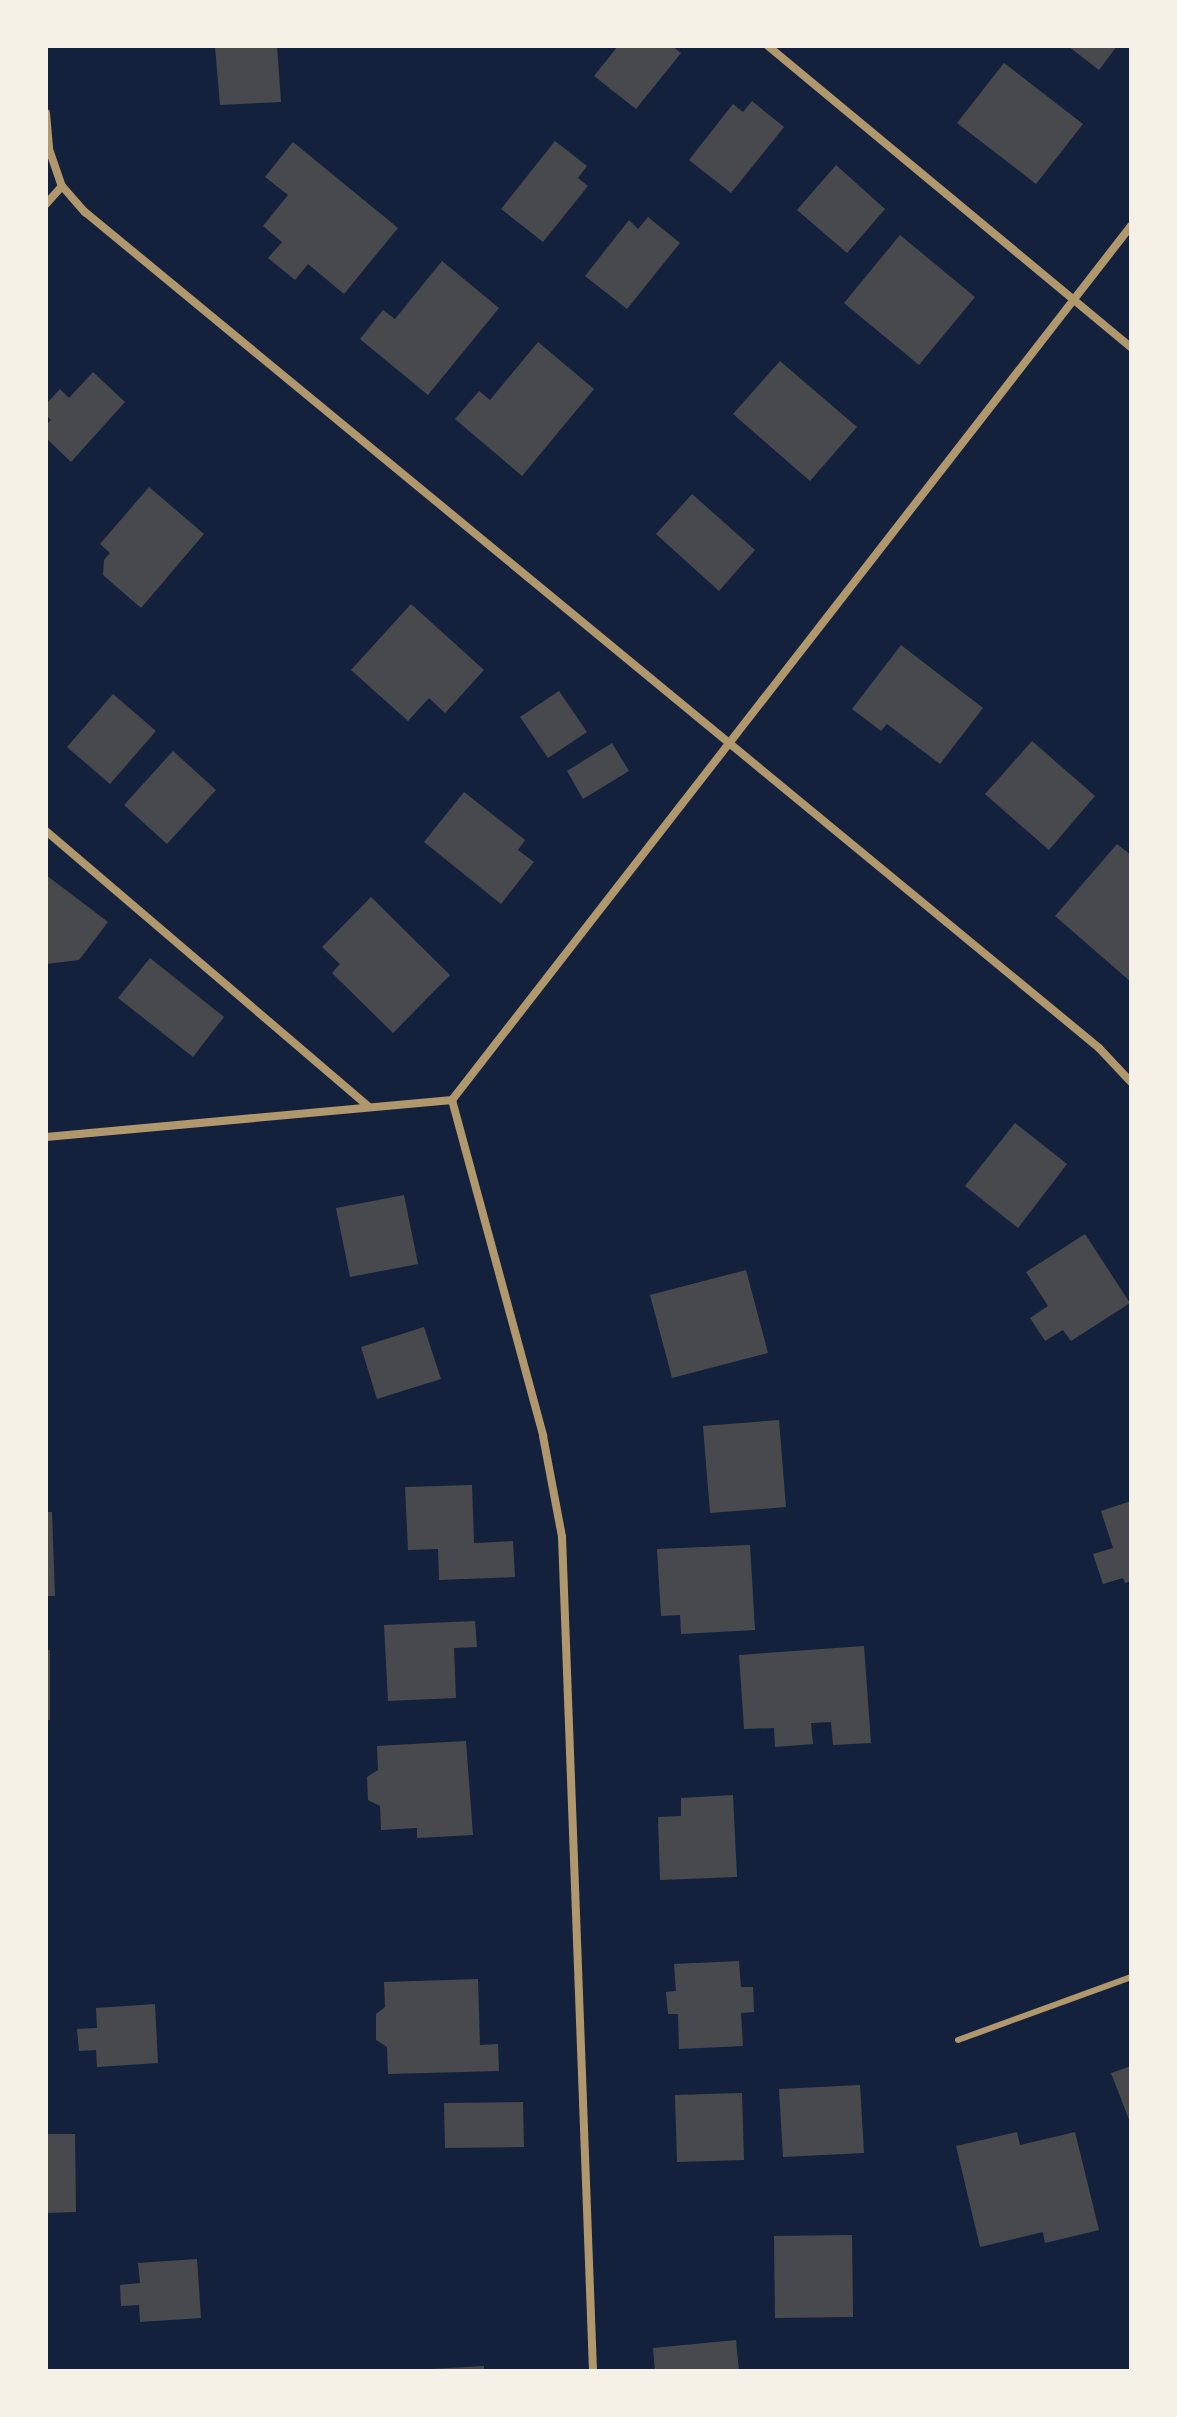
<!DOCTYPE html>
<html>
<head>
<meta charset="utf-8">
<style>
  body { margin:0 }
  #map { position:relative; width:1177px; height:2417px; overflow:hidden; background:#14213d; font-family:"PT Sans Narrow",sans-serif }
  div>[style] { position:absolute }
  .building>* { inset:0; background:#48494c }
  .service>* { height:6px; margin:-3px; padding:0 3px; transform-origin:3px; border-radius:3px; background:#b1986c }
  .minor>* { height:8px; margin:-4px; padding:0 4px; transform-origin:4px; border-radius:4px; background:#b1986c }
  span { translate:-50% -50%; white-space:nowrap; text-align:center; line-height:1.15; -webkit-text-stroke:6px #f6f1e7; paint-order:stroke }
  .frame { position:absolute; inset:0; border:48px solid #f6f1e7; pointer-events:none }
</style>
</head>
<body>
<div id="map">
  <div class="building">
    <i style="clip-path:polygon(215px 46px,277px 46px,281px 102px,220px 105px)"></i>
    <i style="clip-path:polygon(618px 46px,672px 46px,681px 53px,636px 109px,594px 76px)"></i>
    <i style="clip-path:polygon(1068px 46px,1117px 46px,1099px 70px)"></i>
    <i style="clip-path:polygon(1004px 63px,1083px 124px,1036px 184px,957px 123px)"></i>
    <i style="clip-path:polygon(752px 101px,784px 127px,731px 193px,689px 160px,733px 104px,743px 112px)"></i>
    <i style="clip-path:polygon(555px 141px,587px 166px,578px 178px,588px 186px,543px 242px,501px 209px)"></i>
    <i style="clip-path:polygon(293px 142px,398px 228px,344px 294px,308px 264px,295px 280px,268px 258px,282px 242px,263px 226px,288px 195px,265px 177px)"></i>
    <i style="clip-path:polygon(836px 165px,885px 209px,847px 253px,797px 210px)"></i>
    <i style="clip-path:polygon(648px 217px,680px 243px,627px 309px,585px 276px,629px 220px,638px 229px)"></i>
    <i style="clip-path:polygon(900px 235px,975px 297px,919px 365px,844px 303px)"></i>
    <i style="clip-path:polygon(442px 261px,499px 308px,428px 395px,360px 339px,383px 310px,395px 319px)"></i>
    <i style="clip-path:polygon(538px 342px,594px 389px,522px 476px,455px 419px,479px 391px,490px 400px)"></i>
    <i style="clip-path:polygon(780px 361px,857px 427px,810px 481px,733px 414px)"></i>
    <i style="clip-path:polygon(93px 372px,125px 402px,71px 462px,46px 438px,46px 425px,51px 420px,46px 415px,46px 404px,60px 389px,69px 398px)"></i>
    <i style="clip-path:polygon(149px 487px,204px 534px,141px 608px,103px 575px,104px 560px,110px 553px,100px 544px)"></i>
    <i style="clip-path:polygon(692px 494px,755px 550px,719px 591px,656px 534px)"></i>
    <i style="clip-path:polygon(411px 604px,484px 670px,445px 713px,429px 698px,408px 721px,351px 670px)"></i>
    <i style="clip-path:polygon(901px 645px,983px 708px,940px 764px,887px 724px,881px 731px,852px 709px)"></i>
    <i style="clip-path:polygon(559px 691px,587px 732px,548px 758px,520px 717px)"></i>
    <i style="clip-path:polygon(113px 694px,156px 731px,110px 784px,67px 747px)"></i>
    <i style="clip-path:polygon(1032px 741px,1095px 796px,1049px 850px,985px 794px)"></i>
    <i style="clip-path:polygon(612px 743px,629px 771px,583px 799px,567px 771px)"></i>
    <i style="clip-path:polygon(173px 751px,216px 790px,167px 844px,124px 805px)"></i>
    <i style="clip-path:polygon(464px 792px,525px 840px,518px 850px,534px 862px,501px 904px,424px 842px)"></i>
    <i style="clip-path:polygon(1117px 844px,1131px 855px,1131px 982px,1055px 916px)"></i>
    <i style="clip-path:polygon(46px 875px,108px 922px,79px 960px,46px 964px)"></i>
    <i style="clip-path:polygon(371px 897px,450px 975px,393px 1033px,332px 973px,340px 964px,322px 947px)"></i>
    <i style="clip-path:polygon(150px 958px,224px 1017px,193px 1057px,118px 998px)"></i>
    <i style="clip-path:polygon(1015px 1123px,1067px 1164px,1018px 1228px,965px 1186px)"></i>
    <i style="clip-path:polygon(404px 1195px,418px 1264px,350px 1277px,336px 1208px)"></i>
    <i style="clip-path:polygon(1085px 1234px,1130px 1303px,1071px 1341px,1063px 1330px,1045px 1341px,1030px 1318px,1048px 1306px,1026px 1272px)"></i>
    <i style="clip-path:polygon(746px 1270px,768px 1353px,672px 1378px,650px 1295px)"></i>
    <i style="clip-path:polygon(424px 1327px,441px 1379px,377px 1399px,361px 1347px)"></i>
    <i style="clip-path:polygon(779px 1420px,786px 1507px,710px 1513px,703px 1426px)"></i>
    <i style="clip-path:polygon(472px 1485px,474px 1543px,513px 1541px,515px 1577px,439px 1580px,438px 1549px,408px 1550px,405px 1487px)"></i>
    <i style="clip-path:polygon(1131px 1501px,1131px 1581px,1125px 1583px,1123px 1578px,1103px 1584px,1093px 1554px,1113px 1548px,1101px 1511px)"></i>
    <i style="clip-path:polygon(46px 1512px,52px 1512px,55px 1596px,46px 1596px)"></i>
    <i style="clip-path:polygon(750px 1545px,755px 1630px,681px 1634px,680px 1615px,661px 1616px,657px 1549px)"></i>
    <i style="clip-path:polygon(475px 1621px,477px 1647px,454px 1648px,456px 1698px,388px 1701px,384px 1625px)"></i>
    <i style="clip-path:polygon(864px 1646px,871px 1743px,833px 1745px,831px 1722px,811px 1723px,813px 1744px,775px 1747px,774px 1728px,744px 1729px,739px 1655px)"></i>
    <i style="clip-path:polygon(46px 1650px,50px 1650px,50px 1720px,46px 1720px)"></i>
    <i style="clip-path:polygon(466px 1741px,473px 1835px,417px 1838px,417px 1828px,381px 1830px,380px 1806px,368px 1800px,367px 1777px,378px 1770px,377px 1746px)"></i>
    <i style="clip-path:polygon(733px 1795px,737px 1877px,660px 1880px,658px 1817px,681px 1816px,681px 1798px)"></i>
    <i style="clip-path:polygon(739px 1961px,741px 1987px,753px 1987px,754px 2012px,741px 2013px,743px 2046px,679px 2049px,678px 2014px,668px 2014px,666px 1992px,676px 1991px,674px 1964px)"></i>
    <i style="clip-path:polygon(478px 1979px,480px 2045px,498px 2044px,499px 2071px,388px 2074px,387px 2047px,376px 2040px,376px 2014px,385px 2007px,384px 1982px)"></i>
    <i style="clip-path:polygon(155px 2004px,158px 2063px,97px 2067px,96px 2050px,79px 2051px,77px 2029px,97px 2028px,96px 2008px)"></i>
    <i style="clip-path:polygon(1131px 2066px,1131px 2125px,1111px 2073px)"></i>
    <i style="clip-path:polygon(860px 2085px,864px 2153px,783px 2157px,779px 2089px)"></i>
    <i style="clip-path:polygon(742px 2093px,744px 2160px,677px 2162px,675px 2095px)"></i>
    <i style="clip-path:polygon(523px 2102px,524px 2147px,445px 2148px,444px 2103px)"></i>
    <i style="clip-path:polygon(1017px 2132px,1020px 2145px,1075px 2132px,1099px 2230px,1045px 2243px,1043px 2232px,980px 2247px,956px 2146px)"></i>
    <i style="clip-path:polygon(46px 2134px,75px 2134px,76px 2212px,46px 2213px)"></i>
    <i style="clip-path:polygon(852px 2235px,853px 2317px,775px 2318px,774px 2236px)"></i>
    <i style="clip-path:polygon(197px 2259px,201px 2318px,140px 2322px,139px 2305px,121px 2306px,120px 2285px,140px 2283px,138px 2263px)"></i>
    <i style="clip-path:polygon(736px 2340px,739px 2371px,655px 2371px,653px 2348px)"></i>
    <i style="clip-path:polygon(484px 2366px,484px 2371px,432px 2371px,432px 2369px)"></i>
  </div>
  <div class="service">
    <i style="left:958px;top:2040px;width:184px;rotate:-20deg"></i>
  </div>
  <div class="minor">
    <i style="left:768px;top:46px;width:472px;rotate:39.7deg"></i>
    <i style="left:46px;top:113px;width:36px;rotate:85deg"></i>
    <i style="left:49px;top:149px;width:39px;rotate:71deg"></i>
    <i style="left:62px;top:186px;width:35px;rotate:49deg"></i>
    <i style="left:85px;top:212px;width:1314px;rotate:39.5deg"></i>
    <i style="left:1099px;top:1048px;width:47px;rotate:46.7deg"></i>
    <i style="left:46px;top:204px;width:24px;rotate:-48deg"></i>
    <i style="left:46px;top:831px;width:423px;rotate:40.5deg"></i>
    <i style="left:452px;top:1100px;width:348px;rotate:74.8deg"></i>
    <i style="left:543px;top:1436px;width:103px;rotate:79.3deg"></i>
    <i style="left:562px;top:1537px;width:835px;rotate:87.87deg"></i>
    <i style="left:46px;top:1137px;width:408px;rotate:-5.2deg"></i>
    <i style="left:452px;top:1100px;width:1107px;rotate:-52.16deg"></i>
  </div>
  <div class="frame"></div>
</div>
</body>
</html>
